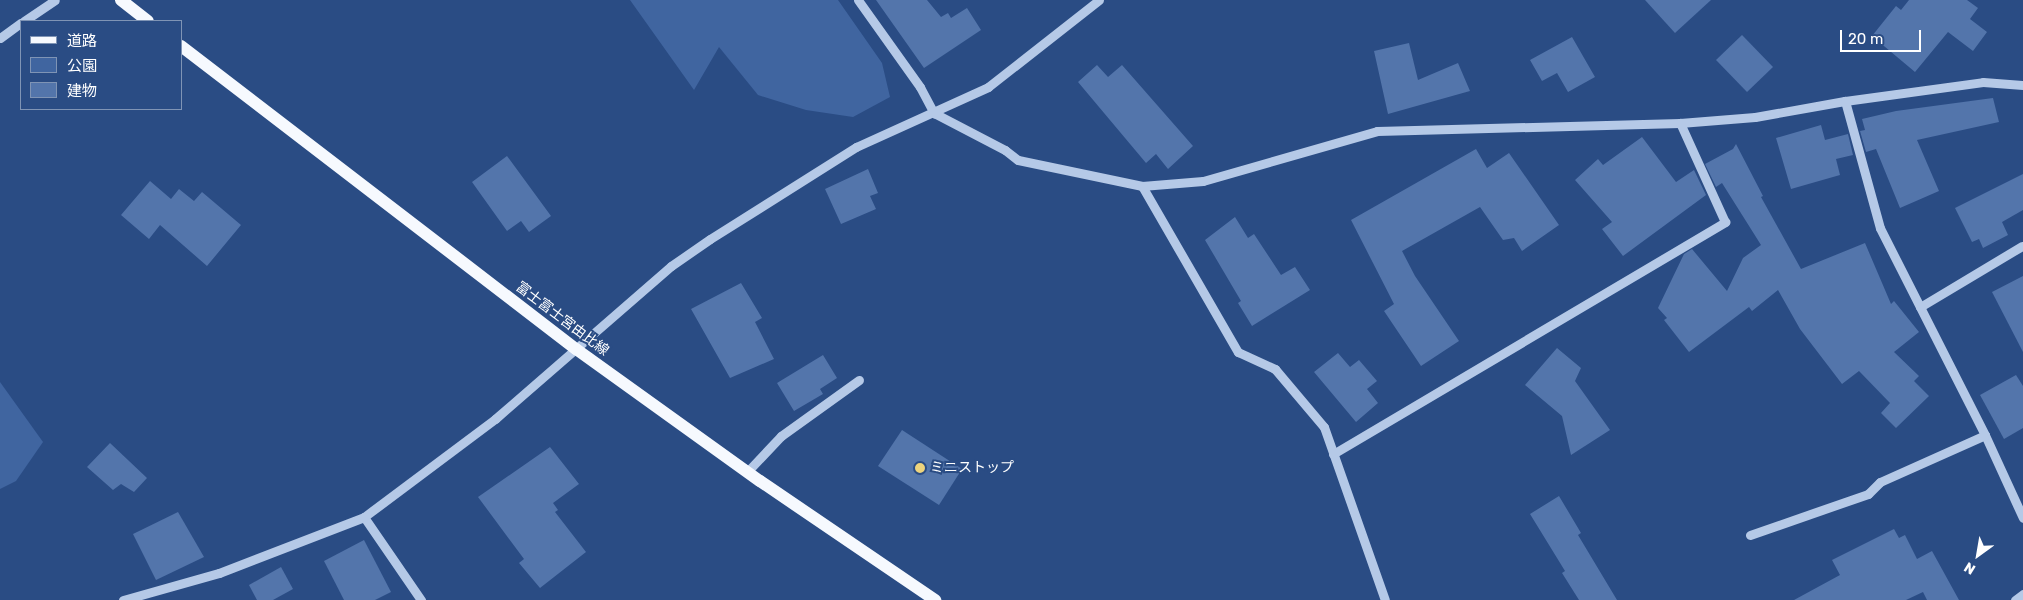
<!DOCTYPE html>
<html>
<head>
<meta charset="utf-8">
<style>
  body { margin:0 }
  #map { position:relative; width:2023px; height:600px; overflow:hidden; background:#2a4c84; font-family:Rubik,"Noto Sans JP",sans-serif }
  div>[style] { position:absolute }
  .green>* { inset:0; background:#4065a0 }
  .building>* { inset:0; background:#5375ab }
  .minor>* { height:9px; margin:-4.5px; padding:0 4.5px; transform-origin:4.5px; border-radius:4.5px; background:#b5c9e7 }
  .major>* { height:12px; margin:-6px; padding:0 6px; transform-origin:6px; border-radius:6px; background:#f6f9fe }
  .dots>* { width:14px; height:14px; translate:-50% -50%; box-sizing:border-box; border:2px solid #2a4c84; border-radius:50% }
  span { translate:-50% -50%; white-space:nowrap; text-align:center; line-height:1.15; -webkit-text-stroke:4px #2a4c84; paint-order:stroke }
  .street-label { font-size:14px; color:#fff }
  .poi-label { font-size:14px; color:#fff }
  .left { translate:0 -50%; text-align:left }
  .legend { position:absolute; left:20px; top:20px; width:162px; height:90px; box-sizing:border-box; background:#2a4c84; border:1px solid #7f94b5; margin:0; padding:6px 9px; list-style:none; font-size:15px; color:#fff }
  .legend li { display:flex; align-items:center; gap:10px; height:25px }
  .legend b { width:25px; border:1px solid #7f94b5 }
  .north { position:absolute; left:1953px; top:530px; width:50px; height:50px; -webkit-text-stroke:4px #2a4c84; paint-order:stroke; rotate:212deg; font-size:14px; font-weight:700; line-height:20px; text-align:center; color:#fff }
  .north::after { content:''; display:block; margin:auto; width:18px; height:22px; background:#fff; clip-path:polygon(50% 0,100% 100%,50% 72%,0 100%) }
  .scale { position:absolute; left:1840px; top:30px; width:81px; height:22px; box-sizing:border-box; border:2px solid #fff; border-top:0; padding-left:6px; font-size:15px; line-height:18px; white-space:nowrap; color:#fff; -webkit-text-stroke:4px #2a4c84; paint-order:stroke }
</style>
</head>
<body>
<div id="map">
  <div class="green">
    <i style="clip-path:polygon(630px 0,838px 0,882px 63px,890px 97px,853px 117px,806px 110px,758px 95px,719px 47px,694px 90px)"></i>
    <i style="clip-path:polygon(0 382px,43px 442px,16px 481px,0 489px)"></i>
  </div>
  <div class="building">
    <i style="clip-path:polygon(876px 0,927px 0,941px 17px,948px 13px,951px 18px,967px 8px,981px 30px,924px 68px)"></i>
    <i style="clip-path:polygon(1645px 0,1711px 0,1675px 33px)"></i>
    <i style="clip-path:polygon(1909px 0,1967px 0,1978px 8px,1970px 19px,1987px 32px,1973px 51px,1948px 32px,1915px 72px,1872px 36px,1896px 6px,1901px 10px)"></i>
    <i style="clip-path:polygon(1742px 35px,1773px 67px,1747px 92px,1716px 60px)"></i>
    <i style="clip-path:polygon(1572px 37px,1595px 77px,1568px 92px,1557px 73px,1542px 81px,1530px 60px)"></i>
    <i style="clip-path:polygon(1409px 43px,1418px 80px,1458px 63px,1470px 91px,1388px 114px,1374px 51px)"></i>
    <i style="clip-path:polygon(1097px 65px,1108px 77px,1122px 65px,1193px 146px,1168px 169px,1156px 154px,1146px 163px,1078px 82px)"></i>
    <i style="clip-path:polygon(1993px 98px,1999px 122px,1917px 140px,1939px 191px,1900px 208px,1876px 149px,1866px 152px,1860px 131px,1865px 130px,1862px 119px,1896px 111px)"></i>
    <i style="clip-path:polygon(1821px 125px,1825px 140px,1848px 134px,1853px 155px,1836px 159px,1840px 175px,1791px 189px,1776px 138px)"></i>
    <i style="clip-path:polygon(1642px 137px,1676px 182px,1694px 170px,1706px 195px,1623px 256px,1602px 229px,1612px 222px,1575px 180px,1598px 159px,1603px 165px)"></i>
    <i style="clip-path:polygon(1736px 144px,1763px 196px,1761px 197px,1801px 269px,1865px 243px,1891px 304px,1894px 301px,1919px 332px,1894px 352px,1919px 376px,1914px 381px,1929px 396px,1896px 428px,1881px 413px,1890px 403px,1859px 371px,1842px 384px,1800px 329px,1778px 290px,1752px 311px,1749px 307px,1689px 352px,1664px 320px,1667px 318px,1658px 308px,1684px 254px,1692px 249px,1727px 291px,1743px 258px,1761px 245px,1722px 183px,1716px 187px,1705px 164px,1733px 149px)"></i>
    <i style="clip-path:polygon(1476px 149px,1487px 168px,1509px 153px,1559px 225px,1522px 251px,1514px 238px,1503px 240px,1480px 207px,1402px 251px,1415px 276px,1459px 341px,1421px 366px,1384px 311px,1394px 304px,1351px 220px)"></i>
    <i style="clip-path:polygon(507px 156px,551px 216px,529px 232px,521px 221px,507px 231px,472px 182px)"></i>
    <i style="clip-path:polygon(868px 169px,878px 193px,870px 196px,876px 209px,841px 224px,825px 189px)"></i>
    <i style="clip-path:polygon(2023px 174px,2023px 210px,2002px 222px,2008px 235px,1983px 248px,1979px 239px,1972px 242px,1955px 208px)"></i>
    <i style="clip-path:polygon(150px 181px,171px 199px,179px 189px,194px 201px,202px 192px,241px 225px,207px 266px,160px 225px,149px 239px,121px 215px)"></i>
    <i style="clip-path:polygon(1235px 217px,1248px 238px,1254px 234px,1281px 275px,1295px 267px,1310px 290px,1252px 326px,1238px 303px,1241px 301px,1205px 240px)"></i>
    <i style="clip-path:polygon(2023px 276px,2023px 352px,1992px 292px)"></i>
    <i style="clip-path:polygon(741px 283px,762px 318px,755px 322px,774px 359px,730px 378px,691px 309px)"></i>
    <i style="clip-path:polygon(1557px 348px,1581px 368px,1575px 381px,1610px 430px,1571px 455px,1562px 416px,1525px 385px)"></i>
    <i style="clip-path:polygon(1338px 353px,1350px 367px,1359px 360px,1377px 381px,1367px 389px,1378px 403px,1356px 422px,1314px 372px)"></i>
    <i style="clip-path:polygon(823px 355px,837px 378px,820px 389px,823px 394px,794px 411px,777px 383px)"></i>
    <i style="clip-path:polygon(2016px 375px,2023px 386px,2023px 428px,2004px 439px,1980px 395px)"></i>
    <i style="clip-path:polygon(902px 430px,962px 469px,939px 505px,878px 466px)"></i>
    <i style="clip-path:polygon(110px 443px,147px 478px,134px 492px,121px 484px,113px 490px,87px 467px)"></i>
    <i style="clip-path:polygon(550px 447px,579px 484px,553px 503px,558px 510px,555px 512px,586px 552px,540px 588px,519px 563px,524px 559px,478px 497px)"></i>
    <i style="clip-path:polygon(1559px 496px,1581px 533px,1578px 535px,1617px 600px,1579px 600px,1562px 573px,1565px 571px,1530px 514px)"></i>
    <i style="clip-path:polygon(178px 512px,204px 557px,156px 580px,133px 534px)"></i>
    <i style="clip-path:polygon(1894px 529px,1899px 538px,1905px 535px,1917px 559px,1932px 551px,1959px 600px,1927px 600px,1923px 592px,1906px 600px,1794px 600px,1840px 575px,1832px 560px)"></i>
    <i style="clip-path:polygon(364px 540px,391px 592px,375px 600px,344px 600px,324px 561px)"></i>
    <i style="clip-path:polygon(281px 567px,293px 589px,273px 600px,257px 600px,249px 585px)"></i>
  </div>
  <div class="minor">
    <i style="left:858px;top:0;width:107px;rotate:54.5deg"></i>
    <i style="left:920px;top:87px;width:30px;rotate:62deg"></i>
    <i style="left:934px;top:113px;width:80px;rotate:27.5deg"></i>
    <i style="left:1005px;top:150px;width:16px;rotate:38deg"></i>
    <i style="left:1018px;top:160px;width:127px;rotate:11.8deg"></i>
    <i style="left:1142px;top:186px;width:61px;rotate:-4.7deg"></i>
    <i style="left:1203px;top:181px;width:181px;rotate:-16deg"></i>
    <i style="left:1377px;top:131px;width:303px;rotate:-1.5deg"></i>
    <i style="left:1680px;top:123px;width:75px;rotate:-4.6deg"></i>
    <i style="left:1755px;top:117px;width:91px;rotate:-10.1deg"></i>
    <i style="left:1845px;top:101px;width:139px;rotate:-7.8deg"></i>
    <i style="left:1983px;top:82px;width:40px;rotate:4.3deg"></i>
    <i style="left:24px;top:21px;width:37px;rotate:-34deg"></i>
    <i style="left:0;top:38px;width:26px;rotate:-36deg"></i>
    <i style="left:1142px;top:186px;width:192px;rotate:60deg"></i>
    <i style="left:1238px;top:352px;width:41px;rotate:24.7deg"></i>
    <i style="left:1275px;top:369px;width:76px;rotate:49.8deg"></i>
    <i style="left:1324px;top:427px;width:183px;rotate:70.6deg"></i>
    <i style="left:1920px;top:307px;width:119px;rotate:-30.9deg"></i>
    <i style="left:1985px;top:435px;width:91px;rotate:65.4deg"></i>
    <i style="left:1333px;top:454px;width:456px;rotate:-30.6deg"></i>
    <i style="left:1725px;top:222px;width:109px;rotate:-114.4deg"></i>
    <i style="left:747px;top:472px;width:50px;rotate:-46.6deg"></i>
    <i style="left:781px;top:436px;width:96px;rotate:-35.7deg"></i>
    <i style="left:364px;top:517px;width:101px;rotate:55.5deg"></i>
    <i style="left:1750px;top:535px;width:125px;rotate:-19.2deg"></i>
    <i style="left:1868px;top:494px;width:17px;rotate:-45deg"></i>
    <i style="left:1880px;top:482px;width:115px;rotate:-24.1deg"></i>
    <i style="left:1985px;top:435px;width:232px;rotate:-116.9deg"></i>
    <i style="left:1880px;top:228px;width:132px;rotate:-105.4deg"></i>
    <i style="left:123px;top:600px;width:100px;rotate:-15.7deg"></i>
    <i style="left:219px;top:573px;width:155px;rotate:-21.1deg"></i>
    <i style="left:364px;top:517px;width:164px;rotate:-36.8deg"></i>
    <i style="left:495px;top:419px;width:233px;rotate:-41deg"></i>
    <i style="left:671px;top:266px;width:47px;rotate:-34.7deg"></i>
    <i style="left:710px;top:239px;width:173px;rotate:-32.2deg"></i>
    <i style="left:856px;top:147px;width:145px;rotate:-24.4deg"></i>
    <i style="left:988px;top:87px;width:141px;rotate:-38.1deg"></i>
    <i style="left:2015px;top:600px;width:10px;rotate:-37deg"></i>
  </div>
  <div class="major">
    <i style="left:121px;top:0;width:34px;rotate:38deg"></i>
    <i style="left:181px;top:46px;width:498px;rotate:37.5deg"></i>
    <i style="left:576px;top:349px;width:226px;rotate:35.7deg"></i>
    <i style="left:760px;top:481px;width:212px;rotate:34.2deg"></i>
  </div>
  <div class="dots">
    <i style="left:920px;top:468px;background:#edd37d"></i>
  </div>
  <div class="street-label">
    <span style="left:562px;top:319px;rotate:37deg">富士富士宮由比線</span>
  </div>
  <div class="poi-label">
    <span class="left" style="left:930px;top:468px">ミニストップ</span>
  </div>
  <ul class="legend">
  <li><b style="height:6px;background:#f6f9fe"></b>道路</li>
  <li><b style="height:14px;background:#4065a0"></b>公園</li>
  <li><b style="height:14px;background:#5375ab"></b>建物</li>
  </ul>
  <div class="north">N</div>
  <div class="scale">20 m</div>
</div>
</body>
</html>
